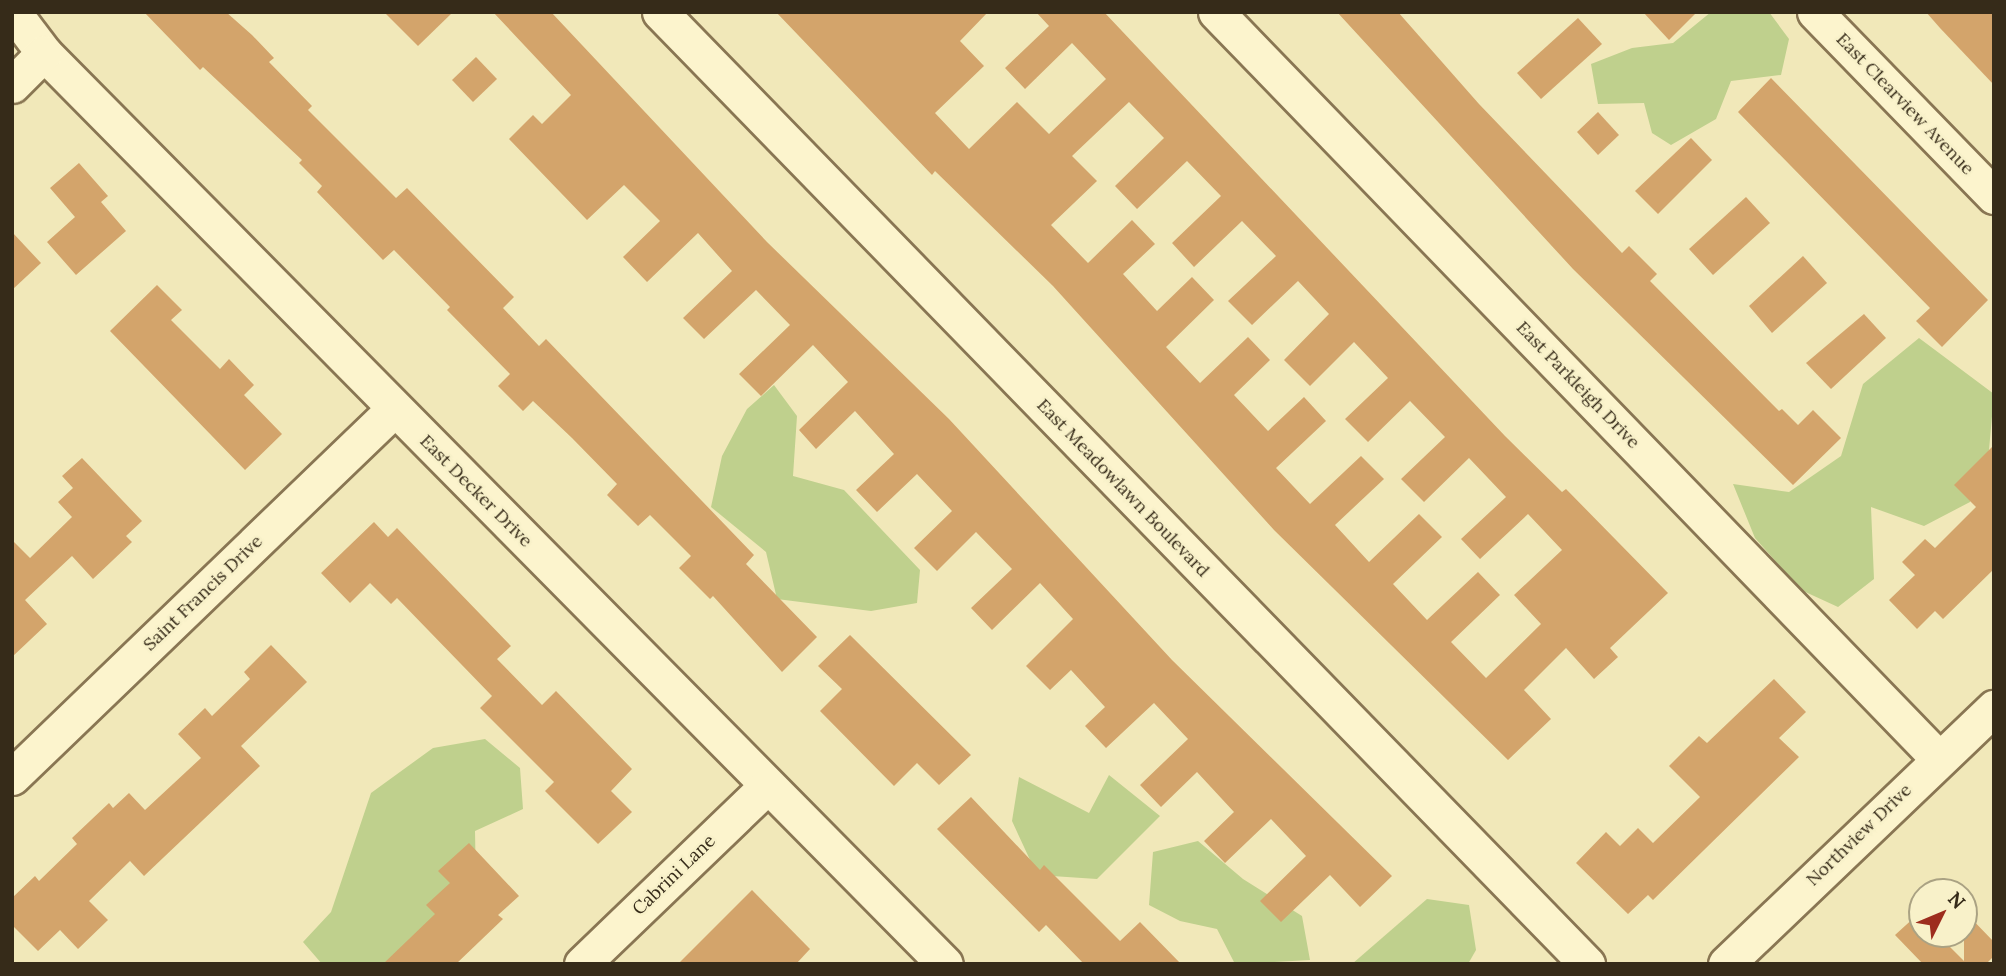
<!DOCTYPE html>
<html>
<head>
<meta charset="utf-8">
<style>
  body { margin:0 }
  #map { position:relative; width:2006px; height:976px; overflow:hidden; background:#f1e8b9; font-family:Lora,serif }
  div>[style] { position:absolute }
  .green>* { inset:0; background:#bfd08d }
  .building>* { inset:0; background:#d3a46b }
  .roads { filter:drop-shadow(2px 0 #897653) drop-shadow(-2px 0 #897653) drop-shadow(0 2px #897653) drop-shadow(0 -2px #897653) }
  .minor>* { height:35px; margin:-17.5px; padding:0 17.5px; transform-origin:17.5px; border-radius:17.5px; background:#fcf4cd }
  span { translate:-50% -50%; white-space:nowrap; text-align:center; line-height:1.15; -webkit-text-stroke:5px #f8f1c9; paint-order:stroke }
  .street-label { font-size:18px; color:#362b19 }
  .frame { position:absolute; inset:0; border:14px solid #362b19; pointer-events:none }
  .north { position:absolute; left:1908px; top:878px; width:70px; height:70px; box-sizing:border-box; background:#f8f1c9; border:2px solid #aaa283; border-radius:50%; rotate:47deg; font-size:19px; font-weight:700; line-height:28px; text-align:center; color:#362b19 }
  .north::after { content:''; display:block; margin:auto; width:24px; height:32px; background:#9d2d1e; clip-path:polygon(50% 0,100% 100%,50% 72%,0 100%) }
</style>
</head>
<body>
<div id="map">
  <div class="green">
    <i style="clip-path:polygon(1711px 12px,1769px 12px,1789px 39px,1781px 75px,1731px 81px,1716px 119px,1671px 145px,1652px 133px,1644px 103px,1598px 104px,1591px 64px,1632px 48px,1673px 43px)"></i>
    <i style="clip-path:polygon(1919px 338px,1994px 394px,1989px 450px,1970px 502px,1924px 526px,1871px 507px,1874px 579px,1838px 607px,1801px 590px,1755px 538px,1733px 484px,1789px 492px,1841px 456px,1863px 384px)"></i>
    <i style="clip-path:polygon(774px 385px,797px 416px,793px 476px,844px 490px,920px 570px,917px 603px,871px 611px,777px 599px,766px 552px,711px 507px,722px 456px,747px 409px)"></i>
    <i style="clip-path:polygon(485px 739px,520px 768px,523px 809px,475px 831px,476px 885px,402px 964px,322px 964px,303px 942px,331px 912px,371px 793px,433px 748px)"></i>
    <i style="clip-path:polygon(1109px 775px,1160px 816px,1097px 879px,1037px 875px,1012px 821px,1019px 777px,1089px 813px)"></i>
    <i style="clip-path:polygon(1198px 841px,1243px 879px,1302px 916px,1310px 960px,1235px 964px,1217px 929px,1180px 921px,1149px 905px,1153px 852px)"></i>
    <i style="clip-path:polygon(1427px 899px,1469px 905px,1476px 950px,1468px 964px,1352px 964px)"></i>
  </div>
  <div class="building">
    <i style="clip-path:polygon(144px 12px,226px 12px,252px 35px,274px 58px,269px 62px,312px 106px,308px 110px,396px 198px,407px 188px,514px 297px,503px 308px,539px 346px,546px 339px,754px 555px,746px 564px,817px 637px,782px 672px,713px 596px,710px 599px,679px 568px,691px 556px,650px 515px,638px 526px,607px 495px,617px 484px,572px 438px,533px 401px,523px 411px,498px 386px,510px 374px,447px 310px,450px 307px,394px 250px,383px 260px,317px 192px,322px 186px,299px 163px,302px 160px,203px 67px,200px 70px)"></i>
    <i style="clip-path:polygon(384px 12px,453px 12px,418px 46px)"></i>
    <i style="clip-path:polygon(493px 12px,551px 12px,767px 242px,949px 419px,1172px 660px,1392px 876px,1360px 907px,1330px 875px,1281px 922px,1260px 901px,1306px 856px,1271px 819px,1225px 863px,1204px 841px,1234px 812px,1197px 772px,1161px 807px,1140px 785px,1188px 739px,1154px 703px,1106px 748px,1085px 726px,1105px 707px,1071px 670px,1050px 690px,1026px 666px,1073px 619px,1040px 583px,992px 630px,971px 608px,1012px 569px,976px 532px,937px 571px,914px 548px,952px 511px,917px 474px,877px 512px,856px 490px,894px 454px,855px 411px,816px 449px,799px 430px,848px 382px,813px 345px,761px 396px,739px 374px,790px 325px,756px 290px,704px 339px,683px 318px,732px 271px,698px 233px,647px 282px,623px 257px,660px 221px,624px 185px,587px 220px,509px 139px,533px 115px,542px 124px,571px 95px)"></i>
    <i style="clip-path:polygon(evenodd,776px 12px,988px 12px,960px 41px,984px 66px,935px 113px,969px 149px,1017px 102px,1049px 134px,1106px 79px,1072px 43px,1025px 89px,1005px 68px,1049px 26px,1036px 12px,1104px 12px,1505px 436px,1562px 492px,1566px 489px,1668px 593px,1610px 648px,1618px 657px,1594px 679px,1566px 648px,1524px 690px,1551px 719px,1508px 760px,1274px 530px,1053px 286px,935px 171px,932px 175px,776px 12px,1129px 102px,1164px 138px,1115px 186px,1137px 209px,1187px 161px,1221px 196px,1172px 243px,1194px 267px,1242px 221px,1276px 256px,1228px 301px,1252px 325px,1298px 281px,1329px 314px,1284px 360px,1310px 386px,1354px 342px,1388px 378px,1345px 419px,1368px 442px,1410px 401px,1445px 437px,1401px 479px,1424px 502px,1469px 458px,1506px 497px,1461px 539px,1480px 559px,1528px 514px,1562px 550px,1514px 595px,1541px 624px,1486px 678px,1451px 642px,1500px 595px,1478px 572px,1427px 620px,1393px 584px,1442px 537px,1419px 514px,1369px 562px,1335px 525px,1384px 479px,1361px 456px,1310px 504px,1276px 468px,1326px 421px,1304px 397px,1268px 431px,1234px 395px,1270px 360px,1248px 337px,1200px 383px,1166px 347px,1214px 300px,1192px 277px,1157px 311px,1123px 274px,1155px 244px,1132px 220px,1088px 263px,1051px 225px,1097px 181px,1072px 156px,1129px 102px)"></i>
    <i style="clip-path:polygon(1337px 12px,1398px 12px,1479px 104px,1622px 253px,1629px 246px,1657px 274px,1650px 281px,1779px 411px,1782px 409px,1798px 425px,1813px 410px,1841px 438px,1793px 485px,1573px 269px)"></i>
    <i style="clip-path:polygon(1643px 12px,1697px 12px,1669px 40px)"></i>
    <i style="clip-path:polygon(1926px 12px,1994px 12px,1994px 85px,1940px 28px)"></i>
    <i style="clip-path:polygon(1578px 18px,1602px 44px,1541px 99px,1517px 73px)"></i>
    <i style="clip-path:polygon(476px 57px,497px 79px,473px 102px,452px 80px)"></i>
    <i style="clip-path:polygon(1771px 78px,1988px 300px,1942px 347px,1916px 321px,1930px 308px,1738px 112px)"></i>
    <i style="clip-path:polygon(1598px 112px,1619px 135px,1598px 155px,1577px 132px)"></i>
    <i style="clip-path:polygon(1691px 138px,1712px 160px,1658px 214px,1635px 191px)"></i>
    <i style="clip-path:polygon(79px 163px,108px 196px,101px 202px,126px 231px,76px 275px,47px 242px,75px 217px,50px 188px)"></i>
    <i style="clip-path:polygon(1746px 197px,1770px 223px,1713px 275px,1689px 249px)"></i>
    <i style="clip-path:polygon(12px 232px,41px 263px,12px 290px)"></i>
    <i style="clip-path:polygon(1803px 256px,1827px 283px,1772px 333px,1749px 306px)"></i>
    <i style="clip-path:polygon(157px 285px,182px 310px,171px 320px,220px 369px,229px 359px,254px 385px,244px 395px,282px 434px,245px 470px,110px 331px)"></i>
    <i style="clip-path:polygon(1864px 314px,1886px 338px,1831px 389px,1806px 363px)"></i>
    <i style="clip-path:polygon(1994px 445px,1994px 569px,1943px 619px,1935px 611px,1917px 629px,1889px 600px,1915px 575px,1902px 562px,1925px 539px,1935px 548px,1976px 507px,1954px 485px)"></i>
    <i style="clip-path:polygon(82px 458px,142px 521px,126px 536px,132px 542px,93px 579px,72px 556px,25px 600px,47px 624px,12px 657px,12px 540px,30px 558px,72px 517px,58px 502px,73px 488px,62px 476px)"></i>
    <i style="clip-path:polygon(374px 522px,388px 537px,397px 528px,511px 646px,497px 659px,542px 705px,556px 691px,632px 769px,611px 791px,632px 812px,598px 844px,545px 791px,554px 782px,480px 708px,492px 696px,397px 598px,391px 604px,370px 583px,350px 603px,321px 573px)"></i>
    <i style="clip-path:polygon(850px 635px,971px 755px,939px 785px,917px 763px,894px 786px,820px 711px,842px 689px,818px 666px)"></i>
    <i style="clip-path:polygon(271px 645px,307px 682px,241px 746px,260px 766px,144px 876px,130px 861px,89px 901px,108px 920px,78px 949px,60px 930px,38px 951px,12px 925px,12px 898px,35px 876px,39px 881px,77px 844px,72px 838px,109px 803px,113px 808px,129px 793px,145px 810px,201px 758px,178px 734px,205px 708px,212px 716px,250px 679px,244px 672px)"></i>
    <i style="clip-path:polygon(1774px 679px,1806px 712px,1779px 738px,1799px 757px,1653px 900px,1648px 895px,1628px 914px,1576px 863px,1606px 832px,1620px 846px,1638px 828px,1653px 843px,1700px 797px,1669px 766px,1699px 736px,1707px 743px)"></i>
    <i style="clip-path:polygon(971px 797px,1040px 870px,1044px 865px,1120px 941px,1140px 922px,1181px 964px,1084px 964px,1046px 925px,1039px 932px,937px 829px)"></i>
    <i style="clip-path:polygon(469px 843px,519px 896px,498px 915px,503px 919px,456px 964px,383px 964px,435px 914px,426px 905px,450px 883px,438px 871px)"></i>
    <i style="clip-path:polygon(752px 890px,810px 949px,796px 964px,678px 964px)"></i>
    <i style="clip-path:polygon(1964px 911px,1994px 942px,1994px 956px,1986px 964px,1923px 964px,1895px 935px,1917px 915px,1922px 920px,1922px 934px,1937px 934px,1964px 961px)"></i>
  </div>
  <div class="roads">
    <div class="minor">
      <i style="left:13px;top:12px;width:51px;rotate:52.9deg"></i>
      <i style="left:44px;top:53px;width:1281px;rotate:45.32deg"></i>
      <i style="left:660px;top:12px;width:1329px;rotate:45.76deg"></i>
      <i style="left:1216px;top:12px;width:1040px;rotate:45.94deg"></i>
      <i style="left:1815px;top:12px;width:257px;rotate:45.8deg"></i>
      <i style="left:12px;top:85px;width:45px;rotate:-45deg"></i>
      <i style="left:12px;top:777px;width:530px;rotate:-43.93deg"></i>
      <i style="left:582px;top:964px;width:257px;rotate:-43.9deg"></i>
      <i style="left:1726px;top:964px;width:371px;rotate:-43.7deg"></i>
    </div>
  </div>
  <div class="street-label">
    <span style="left:1905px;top:104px;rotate:46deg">East Clearview Avenue</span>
    <span style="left:1578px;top:385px;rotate:46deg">East Parkleigh Drive</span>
    <span style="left:1123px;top:488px;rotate:46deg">East Meadowlawn Boulevard</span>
    <span style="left:476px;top:491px;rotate:45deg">East Decker Drive</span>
    <span style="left:203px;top:593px;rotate:-44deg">Saint Francis Drive</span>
    <span style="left:1859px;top:835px;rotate:-44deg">Northview Drive</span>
    <span style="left:674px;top:875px;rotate:-44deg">Cabrini Lane</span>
  </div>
  <div class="frame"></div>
  <div class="north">N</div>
</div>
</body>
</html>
